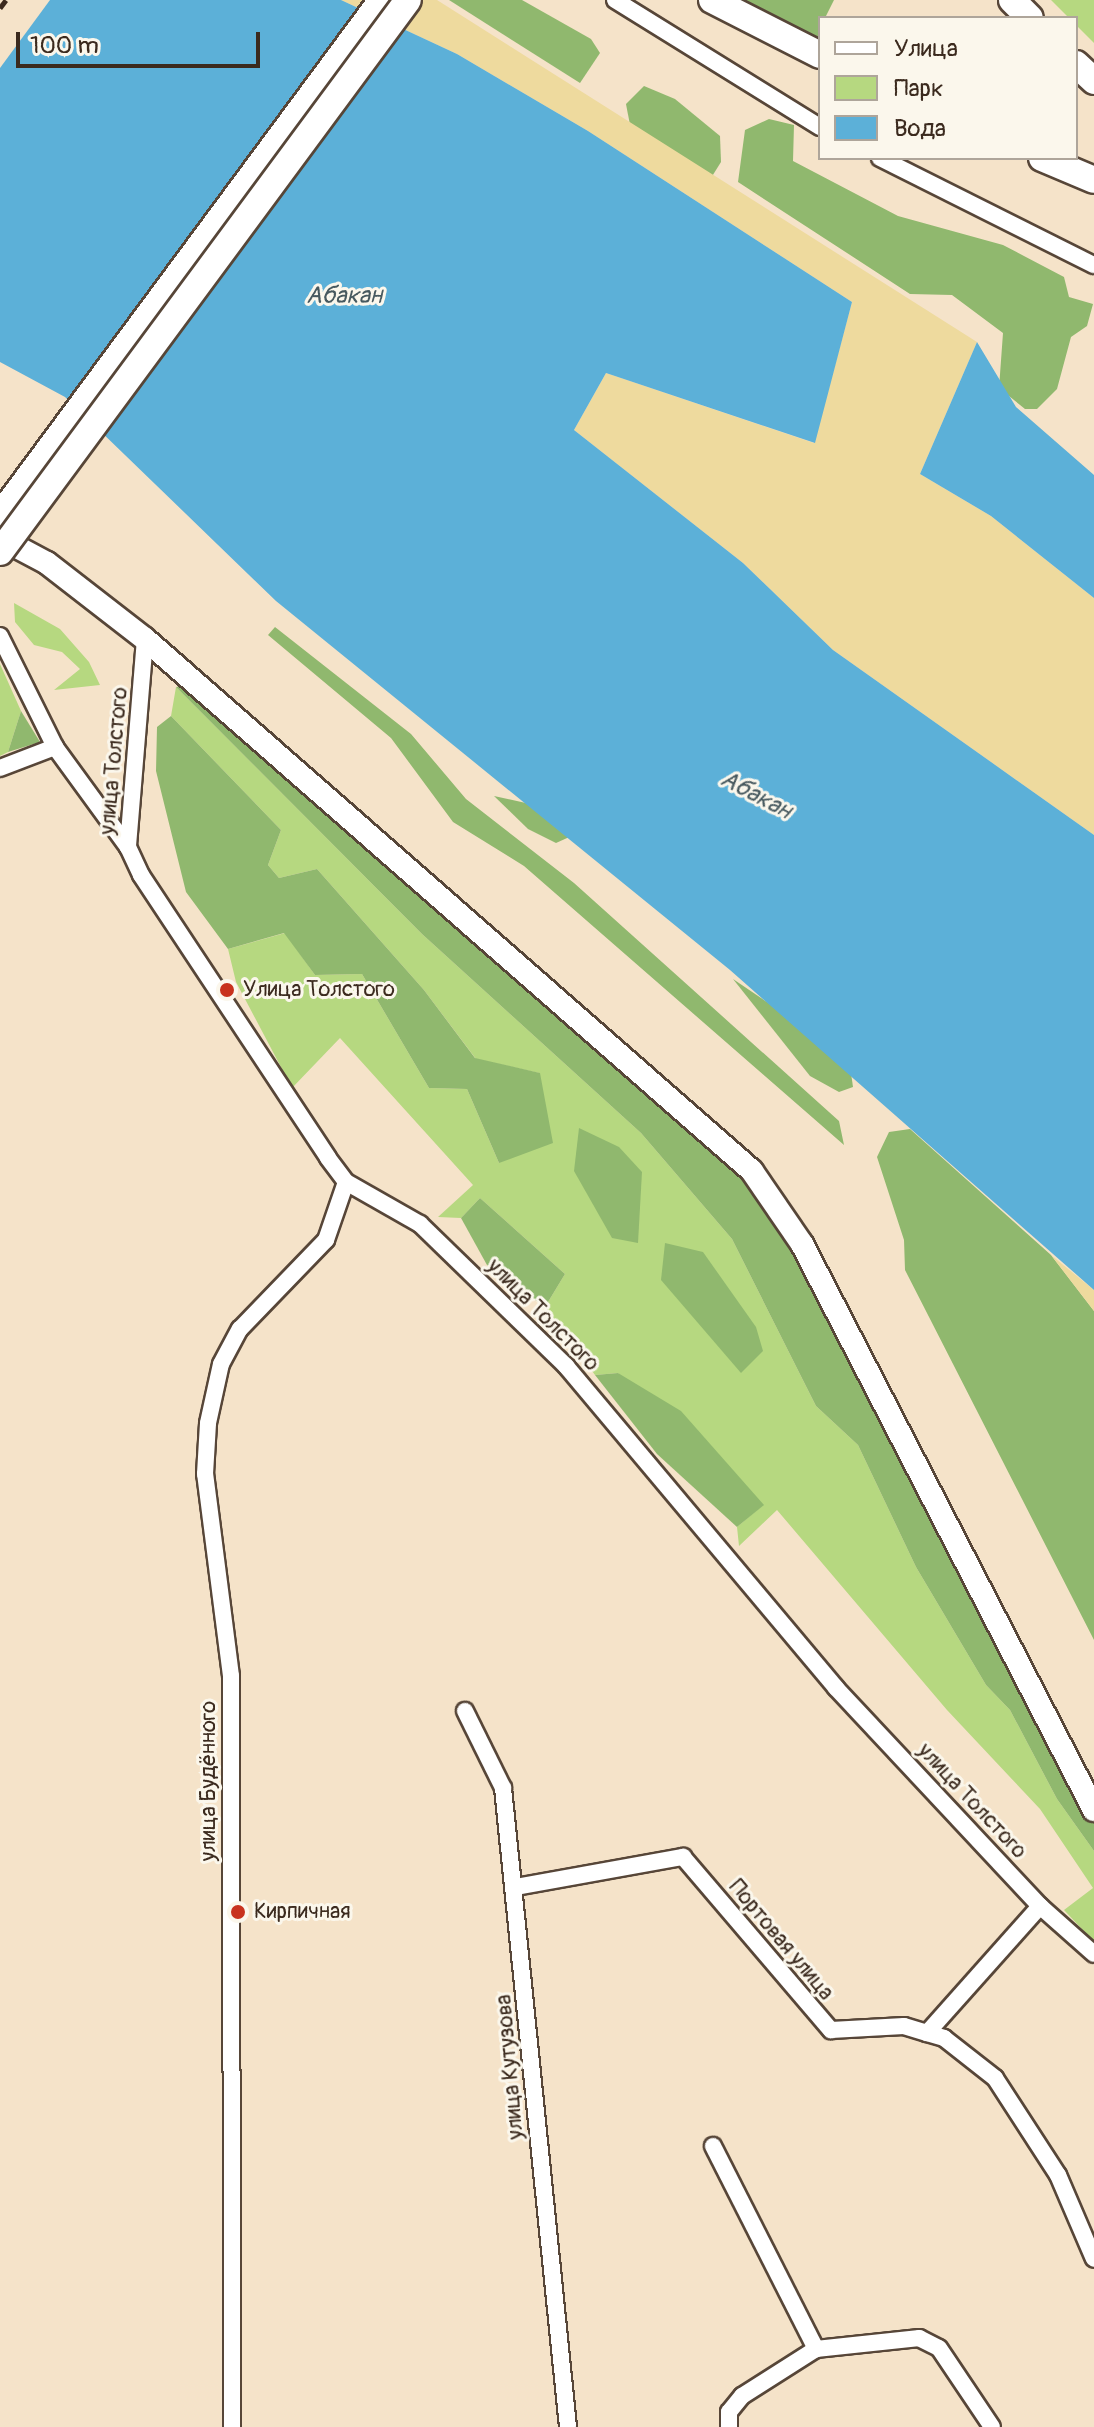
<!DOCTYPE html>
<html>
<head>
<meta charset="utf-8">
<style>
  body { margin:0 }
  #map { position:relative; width:1094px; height:2427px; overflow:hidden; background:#f5e3c9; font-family:Pangolin,sans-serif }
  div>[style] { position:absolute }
  .green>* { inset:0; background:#b6d880 }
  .forest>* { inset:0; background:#90b86e }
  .sand>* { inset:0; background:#eeda9e }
  .water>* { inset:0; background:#5cb0d8 }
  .pier>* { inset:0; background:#f5e3c9 }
  .roads { filter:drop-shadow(2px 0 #574638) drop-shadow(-2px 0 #574638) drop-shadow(0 2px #574638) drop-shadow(0 -2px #574638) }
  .minor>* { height:16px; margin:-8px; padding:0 8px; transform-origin:8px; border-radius:8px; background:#fff }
  .tertiary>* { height:22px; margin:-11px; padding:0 11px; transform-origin:11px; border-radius:11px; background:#fff }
  .primary>* { height:26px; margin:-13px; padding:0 13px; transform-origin:13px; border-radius:13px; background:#fff }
  .rail>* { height:5px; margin-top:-2.5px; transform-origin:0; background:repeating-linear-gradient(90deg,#3b2a1e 0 12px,transparent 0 18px) }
  .bridges { filter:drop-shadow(2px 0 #574638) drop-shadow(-2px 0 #574638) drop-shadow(0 2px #574638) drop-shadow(0 -2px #574638) }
  .primary-bridge>* { height:26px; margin:-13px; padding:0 13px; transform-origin:13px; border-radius:13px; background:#fff }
  .dots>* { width:22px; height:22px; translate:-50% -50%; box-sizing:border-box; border:4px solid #fbf7ec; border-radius:50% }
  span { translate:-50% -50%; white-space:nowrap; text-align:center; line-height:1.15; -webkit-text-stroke:6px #fbf7ec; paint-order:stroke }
  .street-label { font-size:22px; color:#3b2a1e }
  .poi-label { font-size:22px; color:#3b2a1e }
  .left { translate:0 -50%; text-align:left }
  .water-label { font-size:24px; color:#47595f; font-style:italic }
  .legend { position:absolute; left:818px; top:16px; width:260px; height:144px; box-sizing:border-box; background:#fbf7ec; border:2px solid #aea59a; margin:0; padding:10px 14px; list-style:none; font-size:24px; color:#3b2a1e }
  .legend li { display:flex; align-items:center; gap:16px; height:40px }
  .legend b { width:40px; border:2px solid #aea59a }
  .scale { position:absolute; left:16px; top:32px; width:244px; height:36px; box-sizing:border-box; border:4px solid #3b2a1e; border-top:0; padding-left:10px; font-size:24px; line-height:28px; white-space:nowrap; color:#3b2a1e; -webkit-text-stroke:6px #fbf7ec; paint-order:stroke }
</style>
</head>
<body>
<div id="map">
  <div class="green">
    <i style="clip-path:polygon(1051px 0,1094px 0,1094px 43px,1076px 25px,1076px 18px,1069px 18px)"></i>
    <i style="clip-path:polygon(14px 603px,60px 629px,89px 662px,100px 685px,54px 690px,80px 669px,62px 652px,34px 645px,15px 622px)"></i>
    <i style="clip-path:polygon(0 664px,21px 711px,8px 752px,0 756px)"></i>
    <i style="clip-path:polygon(176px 687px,422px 934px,641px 1133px,732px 1239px,816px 1406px,858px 1445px,916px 1567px,986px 1685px,1010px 1710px,1057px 1799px,1094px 1851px,1094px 1942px,1064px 1910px,1093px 1888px,1040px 1809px,947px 1710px,777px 1510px,739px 1546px,737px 1527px,763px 1505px,618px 1373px,595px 1375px,545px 1307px,565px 1274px,480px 1198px,461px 1218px,438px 1217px,473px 1185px,340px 1038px,292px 1088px,236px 982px,228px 949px,285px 933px,315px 975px,362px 974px,429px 1088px,467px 1089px,499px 1163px,539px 1073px,476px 1059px,424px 990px,317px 869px,279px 878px,268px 865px,281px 830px,171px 716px)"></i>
  </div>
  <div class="forest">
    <i style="clip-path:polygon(449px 0,522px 0,591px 39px,600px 53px,580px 83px)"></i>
    <i style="clip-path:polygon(739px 0,834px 0,825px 18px,820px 18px,820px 42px)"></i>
    <i style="clip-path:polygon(644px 86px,675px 99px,720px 136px,721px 162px,711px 178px,630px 125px,626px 104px)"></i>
    <i style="clip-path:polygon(769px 119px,794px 125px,793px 161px,898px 216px,1003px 245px,1064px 277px,1069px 297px,1093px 304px,1087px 326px,1071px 337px,1057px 389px,1037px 409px,1025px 409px,999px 388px,1003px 333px,952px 295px,910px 294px,738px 182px,745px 130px)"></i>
    <i style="clip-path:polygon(275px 627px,411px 734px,466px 799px,574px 883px,839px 1121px,844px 1145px,524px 866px,453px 822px,391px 738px,268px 635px)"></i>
    <i style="clip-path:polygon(209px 680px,787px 1204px,1094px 1799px,1094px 1851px,1057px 1799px,1010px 1710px,986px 1685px,916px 1567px,858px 1445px,816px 1406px,732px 1239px,641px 1133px,422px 934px,176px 687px)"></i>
    <i style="clip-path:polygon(21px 711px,40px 742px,8px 752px)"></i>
    <i style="clip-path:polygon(171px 716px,281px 830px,268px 865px,279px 878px,317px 869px,424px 990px,475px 1058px,540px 1073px,553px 1143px,499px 1163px,467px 1089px,429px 1088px,362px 974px,315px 975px,284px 933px,228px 949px,186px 892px,156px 771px,157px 727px)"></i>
    <i style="clip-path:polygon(494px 796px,548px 808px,576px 834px,556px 843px,528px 829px)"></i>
    <i style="clip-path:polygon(733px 979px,820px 1038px,851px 1073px,853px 1087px,839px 1092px,810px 1076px)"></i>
    <i style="clip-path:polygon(579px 1128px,619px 1147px,642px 1172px,638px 1243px,612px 1238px,574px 1171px)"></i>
    <i style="clip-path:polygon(910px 1129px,1051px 1255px,1094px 1311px,1094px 1640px,905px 1270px,904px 1240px,877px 1157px,889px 1132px)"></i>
    <i style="clip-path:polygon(480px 1198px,565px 1274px,545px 1307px,487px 1265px,461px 1218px)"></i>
    <i style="clip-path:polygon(665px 1243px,703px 1252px,756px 1327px,763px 1351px,741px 1373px,661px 1280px)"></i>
    <i style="clip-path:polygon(618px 1373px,681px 1411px,764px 1505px,737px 1527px,657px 1454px,595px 1375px)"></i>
  </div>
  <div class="sand">
    <i style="clip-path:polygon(341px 0,437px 0,977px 342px,920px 474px,991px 516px,1094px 598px,1094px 835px,833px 650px,743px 563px,574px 430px,606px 373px,814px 443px,852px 302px,588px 131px,457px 54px)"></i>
    <i style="clip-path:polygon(1051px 1255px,1094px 1290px,1094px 1311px)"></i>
  </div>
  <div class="water">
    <i style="clip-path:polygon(0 0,341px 0,457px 54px,588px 131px,852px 302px,815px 443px,606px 373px,574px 430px,743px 563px,833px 650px,1094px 835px,1094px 1290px,730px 970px,276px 601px,65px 397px,0 362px)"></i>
    <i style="clip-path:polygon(977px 342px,1016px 407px,1094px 475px,1094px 598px,991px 516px,920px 474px)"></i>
  </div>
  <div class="pier">
    <i style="clip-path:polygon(0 0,50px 0,0 68px)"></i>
  </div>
  <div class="roads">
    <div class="minor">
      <i style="left:615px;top:0;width:241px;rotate:31.8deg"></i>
      <i style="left:880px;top:158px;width:239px;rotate:26.6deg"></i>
      <i style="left:0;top:636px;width:124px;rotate:63.6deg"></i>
      <i style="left:55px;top:747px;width:124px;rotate:53.9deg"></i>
      <i style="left:145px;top:639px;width:209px;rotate:94.7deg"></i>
      <i style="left:128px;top:847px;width:31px;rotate:65deg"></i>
      <i style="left:141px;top:875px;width:339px;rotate:56.5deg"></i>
      <i style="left:328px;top:1158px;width:30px;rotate:53deg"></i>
      <i style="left:346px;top:1182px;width:85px;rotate:29.6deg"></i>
      <i style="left:420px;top:1224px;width:204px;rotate:44.2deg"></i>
      <i style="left:566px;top:1366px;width:420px;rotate:50deg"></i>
      <i style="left:836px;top:1688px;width:299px;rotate:46.9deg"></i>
      <i style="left:1040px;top:1906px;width:72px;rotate:41.6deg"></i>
      <i style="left:0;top:768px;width:59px;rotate:-20.9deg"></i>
      <i style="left:465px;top:1711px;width:86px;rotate:63.7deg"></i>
      <i style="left:503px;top:1788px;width:642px;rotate:84.19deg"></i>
      <i style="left:516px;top:1887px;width:170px;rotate:-10.2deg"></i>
      <i style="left:683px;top:1857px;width:228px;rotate:49.5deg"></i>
      <i style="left:831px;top:2030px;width:73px;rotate:-3.1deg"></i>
      <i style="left:904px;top:2026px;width:24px;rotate:17deg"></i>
      <i style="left:927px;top:2033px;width:18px;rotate:16deg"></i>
      <i style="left:944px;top:2038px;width:65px;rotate:38.1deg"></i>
      <i style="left:995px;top:2078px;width:116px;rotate:57deg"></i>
      <i style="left:1058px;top:2175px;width:91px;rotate:66.8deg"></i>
      <i style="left:927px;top:2033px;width:170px;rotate:-48.3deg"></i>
      <i style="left:713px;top:2146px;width:228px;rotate:63.1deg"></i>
      <i style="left:816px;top:2349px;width:104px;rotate:-6.1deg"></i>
      <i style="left:919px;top:2338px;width:22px;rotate:27deg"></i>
      <i style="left:939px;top:2348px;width:95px;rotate:56.1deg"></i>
      <i style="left:232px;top:2427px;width:751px;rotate:-90.08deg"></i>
      <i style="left:231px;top:1676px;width:204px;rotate:-97.3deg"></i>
      <i style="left:205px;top:1474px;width:51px;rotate:-86.6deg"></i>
      <i style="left:208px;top:1423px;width:60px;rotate:-77.6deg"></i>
      <i style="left:221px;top:1364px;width:40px;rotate:-62deg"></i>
      <i style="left:240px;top:1329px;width:124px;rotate:-46deg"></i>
      <i style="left:326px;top:1240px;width:61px;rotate:-71deg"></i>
      <i style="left:729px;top:2427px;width:15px;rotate:-90deg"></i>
      <i style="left:729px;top:2412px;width:21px;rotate:-51deg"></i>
      <i style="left:742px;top:2396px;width:88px;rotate:-32.4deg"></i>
    </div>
    <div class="tertiary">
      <i style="left:0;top:538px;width:53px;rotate:28deg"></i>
      <i style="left:47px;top:563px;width:124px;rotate:37.8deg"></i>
      <i style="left:145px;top:639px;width:807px;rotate:41.23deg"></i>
      <i style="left:752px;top:1171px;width:88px;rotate:55.6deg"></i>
      <i style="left:802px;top:1244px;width:637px;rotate:62.71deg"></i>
    </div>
    <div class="primary">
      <i style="left:712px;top:0;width:121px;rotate:27deg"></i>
      <i style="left:1012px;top:0;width:25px;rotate:45deg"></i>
      <i style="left:1076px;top:64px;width:25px;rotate:43deg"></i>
      <i style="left:1042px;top:158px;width:56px;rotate:22.9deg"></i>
      <i style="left:0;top:516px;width:642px;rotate:-53.49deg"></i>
    </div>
  </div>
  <div class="rail">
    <i style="left:0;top:8px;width:10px;rotate:-53deg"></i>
  </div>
  <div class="bridges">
    <div class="primary-bridge">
      <i style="left:0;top:552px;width:686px;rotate:-53.53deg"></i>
    </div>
  </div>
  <div class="dots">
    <i style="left:227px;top:990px;background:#c8321e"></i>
    <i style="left:238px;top:1912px;background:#c8321e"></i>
  </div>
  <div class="street-label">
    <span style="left:114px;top:761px;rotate:-85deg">улица Толстого</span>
    <span style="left:543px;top:1315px;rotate:45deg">улица Толстого</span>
    <span style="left:209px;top:1781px;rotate:-90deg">улица Будённого</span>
    <span style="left:972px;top:1801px;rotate:47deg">улица Толстого</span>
    <span style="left:781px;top:1940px;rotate:50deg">Портовая улица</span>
    <span style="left:510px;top:2067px;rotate:-95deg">улица Кутузова</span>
  </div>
  <div class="poi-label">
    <span class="left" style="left:243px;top:990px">Улица Толстого</span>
    <span class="left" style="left:254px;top:1912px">Кирпичная</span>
  </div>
  <div class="water-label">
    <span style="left:344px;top:296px">Абакан</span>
    <span style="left:756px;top:795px;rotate:28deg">Абакан</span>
  </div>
  <ul class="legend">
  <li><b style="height:10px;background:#fff"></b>Улица</li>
  <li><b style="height:22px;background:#b6d880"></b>Парк</li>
  <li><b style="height:22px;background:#5cb0d8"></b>Вода</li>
  </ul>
  <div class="scale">100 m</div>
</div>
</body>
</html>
